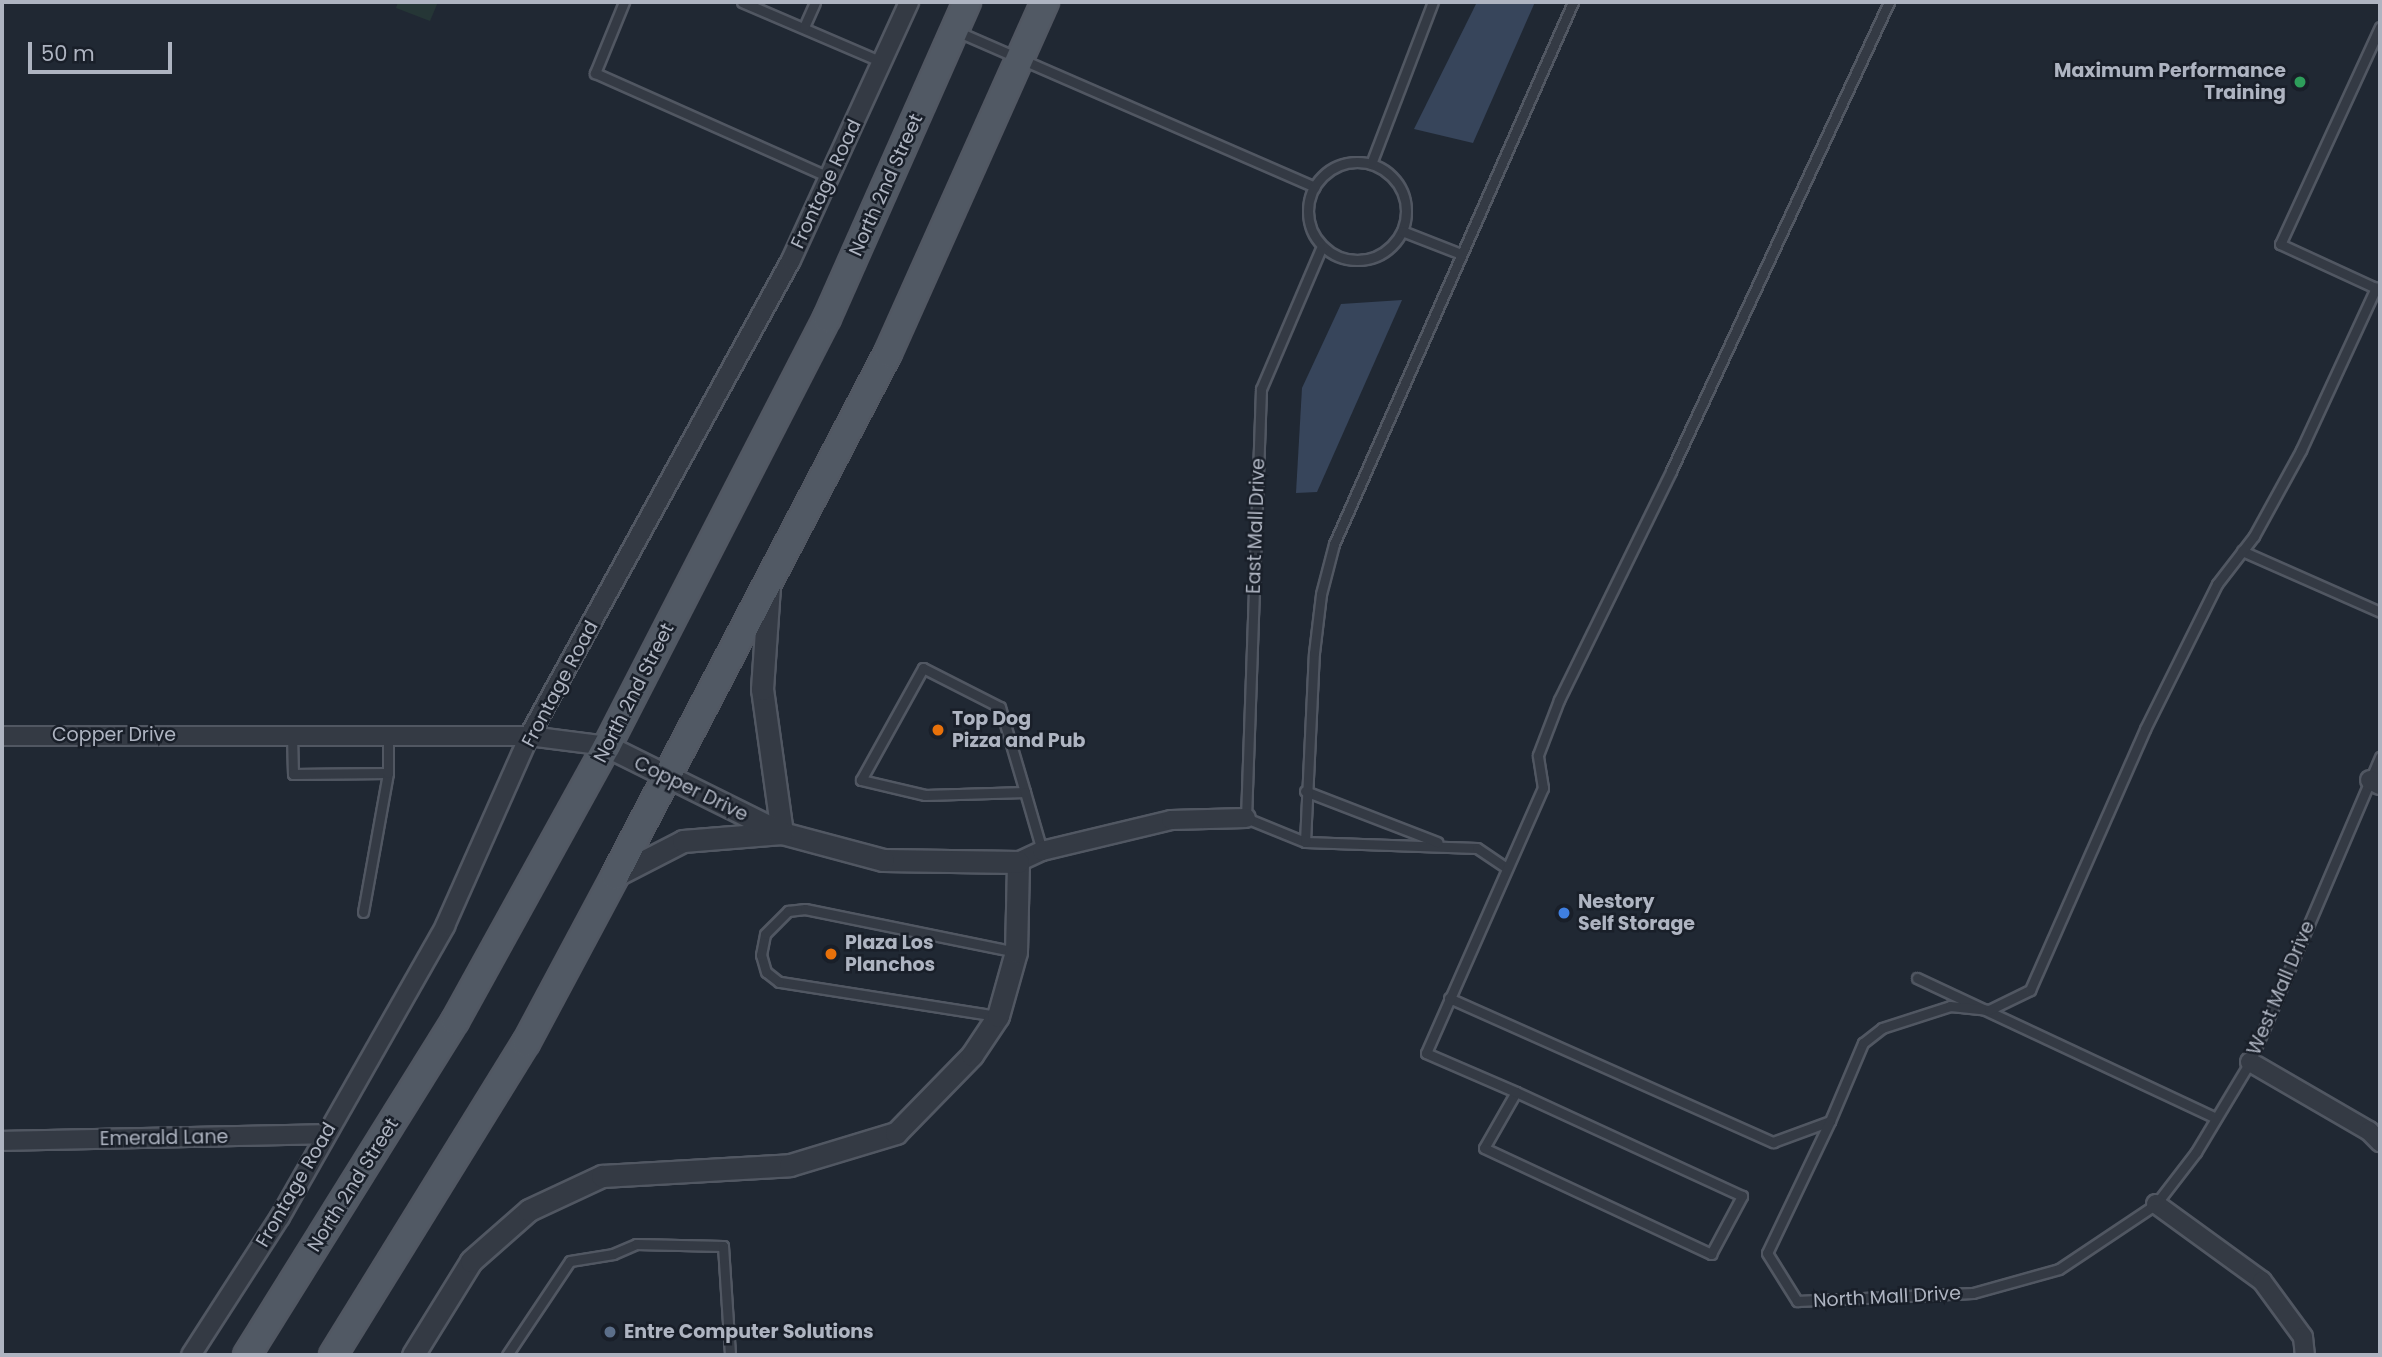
<!DOCTYPE html>
<html>
<head>
<meta charset="utf-8">
<style>
  body { margin:0 }
  #map { position:relative; width:2382px; height:1357px; overflow:hidden; background:#202833; font-family:Poppins,sans-serif }
  div>[style] { position:absolute }
  .green>* { inset:0; background:#253636 }
  .water>* { inset:0; background:#37455b }
  .roads { filter:drop-shadow(2px 0 #515762) drop-shadow(-2px 0 #515762) drop-shadow(0 2px #515762) drop-shadow(0 -2px #515762) }
  .service>* { height:9px; margin:-4.5px; padding:0 4.5px; transform-origin:4.5px; border-radius:4.5px; background:#343a44 }
  .service>.ring { margin:-4.5px; padding:0; box-sizing:content-box; background:none; border:9px solid #343a44; border-radius:50% }
  .minor>* { height:18px; margin:-9px; padding:0 9px; transform-origin:9px; border-radius:9px; background:#343a44 }
  .tertiary>* { height:21px; margin:-10.5px; padding:0 10.5px; transform-origin:10.5px; border-radius:10.5px; background:#343a44 }
  .primary>* { height:26px; margin:-13px; padding:0 13px; transform-origin:13px; border-radius:13px; background:#515964 }
  .dots>* { width:19px; height:19px; translate:-50% -50%; box-sizing:border-box; border:4px solid #191f29; border-radius:50% }
  span { translate:-50% -50%; white-space:nowrap; text-align:center; line-height:1.15; -webkit-text-stroke:5px #191f29; paint-order:stroke }
  .poi-label { font-size:19px; color:#aeb4c1; font-weight:700 }
  .right { translate:-100% -50%; text-align:right }
  .left { translate:0 -50%; text-align:left }
  .street-label { font-size:19px; color:#aeb4c1 }
  .frame { position:absolute; inset:0; border:4px solid #aeb4c1; pointer-events:none }
  .scale { position:absolute; left:28px; top:42px; width:144px; height:32px; box-sizing:border-box; border:4px solid #aeb4c1; border-top:0; padding-left:9px; font-size:21px; line-height:24px; white-space:nowrap; color:#aeb4c1; -webkit-text-stroke:5px #191f29; paint-order:stroke }
</style>
</head>
<body>
<div id="map">
  <div class="green">
    <i style="clip-path:polygon(398px 2px,438px 2px,430px 21px,396px 8px)"></i>
  </div>
  <div class="water">
    <i style="clip-path:polygon(1477px 2px,1535px 2px,1473px 143px,1414px 129px)"></i>
    <i style="clip-path:polygon(1402px 300px,1317px 492px,1296px 493px,1302px 388px,1341px 304px)"></i>
  </div>
  <div class="roads">
    <div class="service">
      <i style="left:624px;top:2px;width:77px;rotate:112.2deg"></i>
      <i style="left:595px;top:73px;width:256px;rotate:24deg"></i>
      <i style="left:742px;top:2px;width:152px;rotate:23.2deg"></i>
      <i style="left:804px;top:27px;width:27px;rotate:-66deg"></i>
      <i style="left:2380px;top:27px;width:239px;rotate:114.7deg"></i>
      <i style="left:2280px;top:244px;width:110px;rotate:24.7deg"></i>
      <i style="left:956px;top:31px;width:391px;rotate:23.5deg"></i>
      <i class="ring" style="left:1308px;top:162px;width:89px;height:89px"></i>
      <i style="left:1371px;top:164px;width:173px;rotate:-69.1deg"></i>
      <i style="left:1402px;top:231px;width:63px;rotate:21.3deg"></i>
      <i style="left:1322px;top:246px;width:155px;rotate:113.1deg"></i>
      <i style="left:1261px;top:389px;width:429px;rotate:92deg"></i>
      <i style="left:1246px;top:818px;width:64px;rotate:22.1deg"></i>
      <i style="left:1305px;top:842px;width:172px;rotate:2deg"></i>
      <i style="left:1477px;top:848px;width:36px;rotate:34deg"></i>
      <i style="left:2242px;top:551px;width:151px;rotate:23.8deg"></i>
      <i style="left:292px;top:734px;width:40px;rotate:88.6deg"></i>
      <i style="left:293px;top:774px;width:95px;rotate:-0.6deg"></i>
      <i style="left:1305px;top:791px;width:142px;rotate:21.1deg"></i>
      <i style="left:1025px;top:792px;width:100px;rotate:178.3deg"></i>
      <i style="left:925px;top:795px;width:66px;rotate:-166.8deg"></i>
      <i style="left:861px;top:780px;width:128px;rotate:-61deg"></i>
      <i style="left:923px;top:668px;width:86px;rotate:26.9deg"></i>
      <i style="left:1000px;top:707px;width:89px;rotate:73.6deg"></i>
      <i style="left:1025px;top:792px;width:61px;rotate:73.9deg"></i>
      <i style="left:1305px;top:842px;width:189px;rotate:-87.3deg"></i>
      <i style="left:1314px;top:653px;width:59px;rotate:-83.2deg"></i>
      <i style="left:1321px;top:594px;width:52px;rotate:-75.4deg"></i>
      <i style="left:1334px;top:544px;width:592px;rotate:-66.2deg"></i>
      <i style="left:363px;top:912px;width:141px;rotate:-79.8deg"></i>
      <i style="left:388px;top:773px;width:38px;rotate:-90deg"></i>
      <i style="left:1917px;top:978px;width:330px;rotate:25.1deg"></i>
      <i style="left:1449px;top:998px;width:355px;rotate:24deg"></i>
      <i style="left:1773px;top:1142px;width:61px;rotate:-20.2deg"></i>
      <i style="left:1830px;top:1121px;width:85px;rotate:-67.1deg"></i>
      <i style="left:1863px;top:1043px;width:24px;rotate:-38deg"></i>
      <i style="left:1882px;top:1028px;width:71px;rotate:-17.9deg"></i>
      <i style="left:1950px;top:1006px;width:39px;rotate:6deg"></i>
      <i style="left:1989px;top:1010px;width:46px;rotate:-26deg"></i>
      <i style="left:2030px;top:990px;width:285px;rotate:-66.2deg"></i>
      <i style="left:2145px;top:729px;width:162px;rotate:-63.6deg"></i>
      <i style="left:2217px;top:584px;width:61px;rotate:-52.4deg"></i>
      <i style="left:2254px;top:536px;width:98px;rotate:-61.3deg"></i>
      <i style="left:2301px;top:450px;width:179px;rotate:-65.2deg"></i>
      <i style="left:997px;top:1016px;width:221px;rotate:-171.1deg"></i>
      <i style="left:779px;top:982px;width:16px;rotate:-142deg"></i>
      <i style="left:766px;top:972px;width:18px;rotate:-106deg"></i>
      <i style="left:761px;top:955px;width:21px;rotate:-79deg"></i>
      <i style="left:765px;top:934px;width:33px;rotate:-45deg"></i>
      <i style="left:788px;top:911px;width:17px;rotate:-7deg"></i>
      <i style="left:805px;top:909px;width:215px;rotate:11.5deg"></i>
      <i style="left:1516px;top:1092px;width:64px;rotate:119.7deg"></i>
      <i style="left:1484px;top:1148px;width:251px;rotate:25deg"></i>
      <i style="left:1711px;top:1254px;width:66px;rotate:-61.9deg"></i>
      <i style="left:1742px;top:1196px;width:249px;rotate:-155.3deg"></i>
      <i style="left:1516px;top:1092px;width:98px;rotate:-156.6deg"></i>
      <i style="left:1426px;top:1053px;width:290px;rotate:-66.2deg"></i>
      <i style="left:1543px;top:788px;width:33px;rotate:-99deg"></i>
      <i style="left:1538px;top:755px;width:59px;rotate:-69.1deg"></i>
      <i style="left:1559px;top:700px;width:255px;rotate:-63.9deg"></i>
      <i style="left:1671px;top:471px;width:517px;rotate:-65.07deg"></i>
      <i style="left:1830px;top:1121px;width:146px;rotate:115.5deg"></i>
      <i style="left:1767px;top:1253px;width:57px;rotate:58deg"></i>
      <i style="left:1797px;top:1301px;width:176px;rotate:-2.6deg"></i>
      <i style="left:1973px;top:1293px;width:89px;rotate:-15.6deg"></i>
      <i style="left:2059px;top:1269px;width:117px;rotate:-33.8deg"></i>
      <i style="left:2156px;top:1204px;width:66px;rotate:-52.4deg"></i>
      <i style="left:2196px;top:1152px;width:105px;rotate:-59deg"></i>
      <i style="left:2250px;top:1062px;width:332px;rotate:-66.9deg"></i>
      <i style="left:507px;top:1355px;width:113px;rotate:-56.2deg"></i>
      <i style="left:570px;top:1261px;width:44px;rotate:-9.2deg"></i>
      <i style="left:613px;top:1254px;width:25px;rotate:-23deg"></i>
      <i style="left:636px;top:1244px;width:87px;rotate:1.3deg"></i>
      <i style="left:723px;top:1246px;width:109px;rotate:86.3deg"></i>
    </div>
    <div class="minor">
      <i style="left:2px;top:736px;width:527px"></i>
      <i style="left:529px;top:736px;width:79px;rotate:7.3deg"></i>
      <i style="left:2370px;top:780px;width:11px;rotate:27deg"></i>
      <i style="left:1018px;top:862px;width:26px;rotate:-25deg"></i>
      <i style="left:1042px;top:851px;width:133px;rotate:-13.5deg"></i>
      <i style="left:1171px;top:820px;width:75px;rotate:-1.5deg"></i>
      <i style="left:2250px;top:1062px;width:138px;rotate:30.1deg"></i>
      <i style="left:2369px;top:1131px;width:16px;rotate:45deg"></i>
      <i style="left:2px;top:1141px;width:323px;rotate:-1.2deg"></i>
      <i style="left:2156px;top:1204px;width:131px;rotate:36deg"></i>
      <i style="left:2262px;top:1281px;width:69px;rotate:53.8deg"></i>
      <i style="left:2303px;top:1337px;width:18px;rotate:84deg"></i>
      <i style="left:191px;top:1355px;width:164px;rotate:-57.2deg"></i>
      <i style="left:280px;top:1217px;width:335px;rotate:-60.4deg"></i>
      <i style="left:445px;top:926px;width:208px;rotate:-66.1deg"></i>
      <i style="left:529px;top:736px;width:543px;rotate:-61.17deg"></i>
      <i style="left:791px;top:260px;width:284px;rotate:-65.4deg"></i>
    </div>
    <div class="tertiary">
      <i style="left:615px;top:876px;width:76px;rotate:-27.2deg"></i>
      <i style="left:683px;top:841px;width:99px;rotate:-4.6deg"></i>
      <i style="left:782px;top:833px;width:145px;rotate:-97.9deg"></i>
      <i style="left:762px;top:689px;width:103px;rotate:-86.1deg"></i>
      <i style="left:413px;top:1355px;width:110px;rotate:-58.3deg"></i>
      <i style="left:471px;top:1261px;width:77px;rotate:-41.3deg"></i>
      <i style="left:529px;top:1210px;width:81px;rotate:-25deg"></i>
      <i style="left:602px;top:1176px;width:188px;rotate:-3.3deg"></i>
      <i style="left:790px;top:1165px;width:111px;rotate:-16.8deg"></i>
      <i style="left:896px;top:1133px;width:109px;rotate:-45.7deg"></i>
      <i style="left:972px;top:1055px;width:47px;rotate:-56.3deg"></i>
      <i style="left:998px;top:1016px;width:66px;rotate:-74.3deg"></i>
      <i style="left:1016px;top:952px;width:90px;rotate:-88.7deg"></i>
      <i style="left:1018px;top:862px;width:135px;rotate:-179.2deg"></i>
      <i style="left:883px;top:860px;width:105px;rotate:-165deg"></i>
      <i style="left:782px;top:833px;width:195px;rotate:-153.6deg"></i>
    </div>
    <div class="primary">
      <i style="left:247px;top:1355px;width:393px;rotate:-58.1deg"></i>
      <i style="left:455px;top:1021px;width:314px;rotate:-61.1deg"></i>
      <i style="left:607px;top:746px;width:481px;rotate:-62.8deg"></i>
      <i style="left:827px;top:318px;width:346px;rotate:-66.1deg"></i>
      <i style="left:333px;top:1355px;width:367px;rotate:-58.3deg"></i>
      <i style="left:526px;top:1043px;width:189px;rotate:-61.9deg"></i>
      <i style="left:615px;top:876px;width:590px;rotate:-62.44deg"></i>
      <i style="left:888px;top:353px;width:385px;rotate:-65.9deg"></i>
    </div>
  </div>
  <div class="dots">
    <i style="left:2300px;top:82px;background:#2e9e5b"></i>
    <i style="left:938px;top:730px;background:#e8710a"></i>
    <i style="left:1564px;top:913px;background:#3f7fe0"></i>
    <i style="left:831px;top:954px;background:#e8710a"></i>
    <i style="left:610px;top:1332px;background:#5c6f8a"></i>
  </div>
  <div class="poi-label">
    <span class="right" style="left:2286px;top:82px">Maximum Performance<br>Training</span>
    <span class="left" style="left:952px;top:730px">Top Dog<br>Pizza and Pub</span>
    <span class="left" style="left:1578px;top:913px">Nestory<br>Self Storage</span>
    <span class="left" style="left:845px;top:954px">Plaza Los<br>Planchos</span>
    <span class="left" style="left:624px;top:1332px">Entre Computer Solutions</span>
  </div>
  <div class="street-label">
    <span style="left:826px;top:184px;rotate:-65deg">Frontage Road</span>
    <span style="left:886px;top:185px;rotate:-66deg">North 2nd Street</span>
    <span style="left:1256px;top:526px;rotate:-88deg">East Mall Drive</span>
    <span style="left:560px;top:684px;rotate:-62deg">Frontage Road</span>
    <span style="left:634px;top:693px;rotate:-63deg">North 2nd Street</span>
    <span style="left:114px;top:735px">Copper Drive</span>
    <span style="left:691px;top:789px;rotate:26deg">Copper Drive</span>
    <span style="left:2281px;top:988px;rotate:-67deg">West Mall Drive</span>
    <span style="left:164px;top:1138px;rotate:-1deg">Emerald Lane</span>
    <span style="left:296px;top:1185px;rotate:-60deg">Frontage Road</span>
    <span style="left:353px;top:1185px;rotate:-58deg">North 2nd Street</span>
    <span style="left:1887px;top:1297px;rotate:-3deg">North Mall Drive</span>
  </div>
  <div class="frame"></div>
  <div class="scale">50 m</div>
</div>
</body>
</html>
